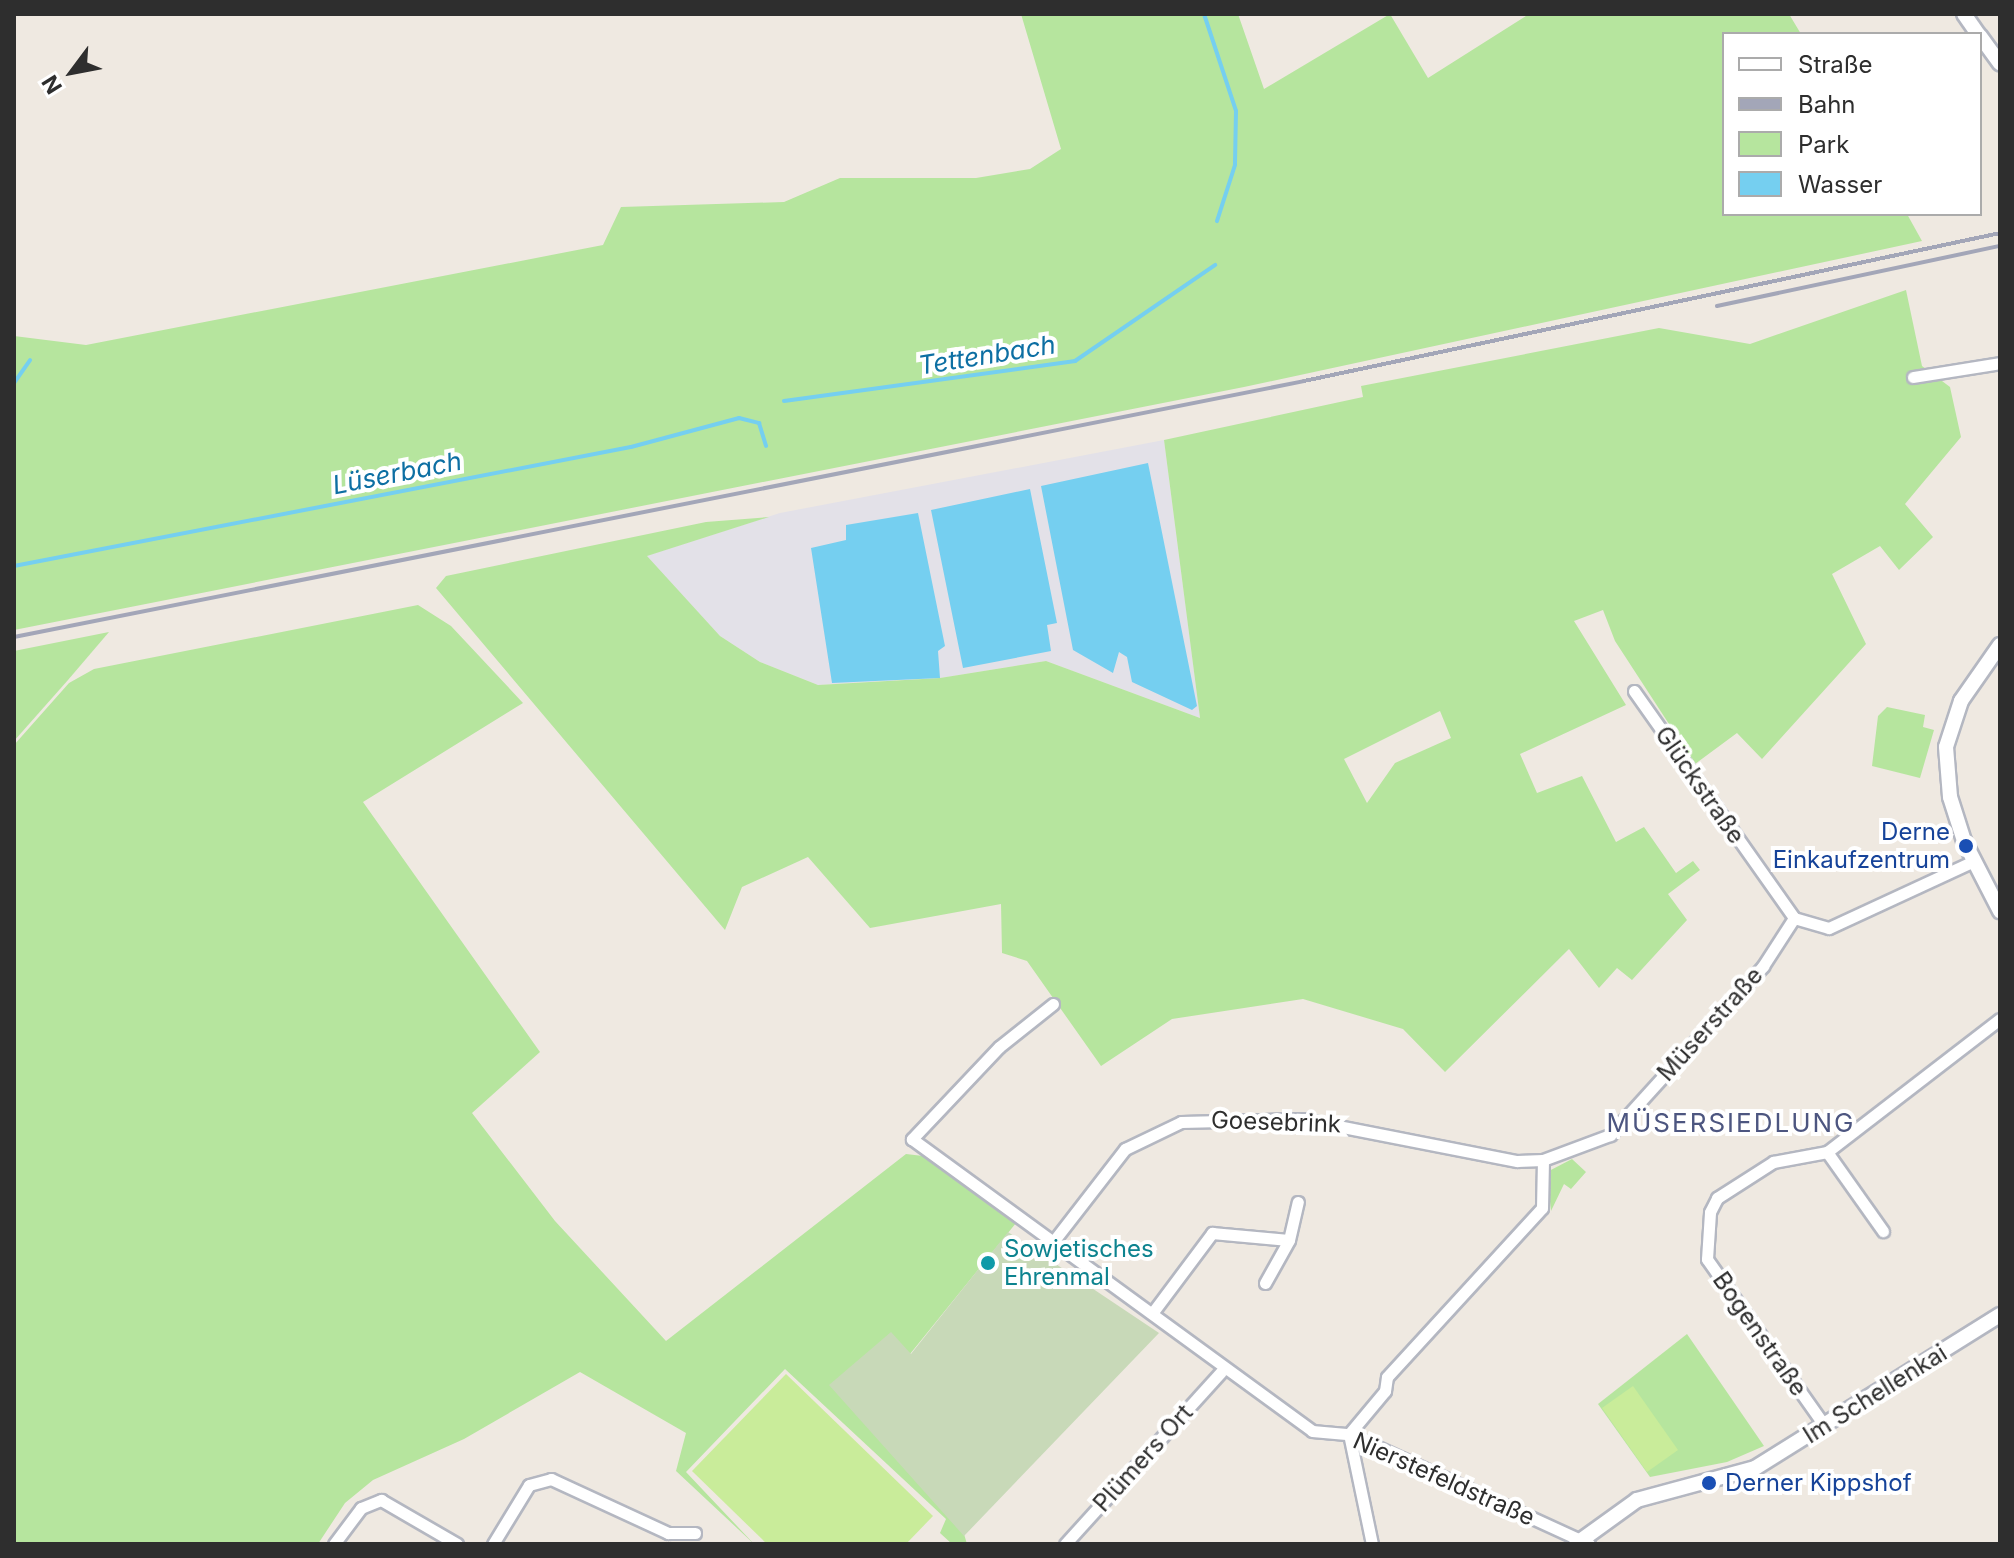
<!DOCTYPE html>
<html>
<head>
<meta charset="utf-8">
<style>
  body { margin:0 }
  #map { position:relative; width:2014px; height:1558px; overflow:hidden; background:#efe9e1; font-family:Inter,sans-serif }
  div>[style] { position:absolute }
  .industrial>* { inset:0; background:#e3e1e8 }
  .green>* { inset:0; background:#b6e59e }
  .cemetery>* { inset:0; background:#c8d9b8 }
  .pitch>* { inset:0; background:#c9ec9a }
  .water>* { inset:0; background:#75cff0 }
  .stream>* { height:4px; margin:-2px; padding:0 2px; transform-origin:2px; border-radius:2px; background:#75cff0 }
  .roads { filter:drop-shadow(2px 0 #b4b7c1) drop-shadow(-2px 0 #b4b7c1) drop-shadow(0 2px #b4b7c1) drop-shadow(0 -2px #b4b7c1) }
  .minor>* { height:11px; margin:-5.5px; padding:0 5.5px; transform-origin:5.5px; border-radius:5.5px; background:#fff }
  .tertiary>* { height:14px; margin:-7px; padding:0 7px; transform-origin:7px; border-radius:7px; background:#fff }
  .secondary>* { height:14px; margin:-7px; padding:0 7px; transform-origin:7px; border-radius:7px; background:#fff }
  .rail>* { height:4px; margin:-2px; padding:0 2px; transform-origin:2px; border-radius:2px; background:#a3a6b8 }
  .dots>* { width:22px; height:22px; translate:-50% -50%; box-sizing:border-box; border:4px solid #fff; border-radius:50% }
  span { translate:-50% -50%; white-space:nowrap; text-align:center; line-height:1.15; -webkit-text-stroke:8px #fff; paint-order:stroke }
  .street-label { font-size:24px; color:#2e2e2e }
  .transit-label { font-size:24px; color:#164399 }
  .right { translate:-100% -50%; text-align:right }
  .left { translate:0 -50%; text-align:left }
  .culture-label { font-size:24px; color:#0d838f }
  .water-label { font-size:26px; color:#0d6fa3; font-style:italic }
  .neighbourhood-label { font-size:26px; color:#4d5680; letter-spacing:2px }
  .frame { position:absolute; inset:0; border:16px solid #2e2e2e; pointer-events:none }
  .legend { position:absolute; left:1722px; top:32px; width:260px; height:184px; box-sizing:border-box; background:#fff; border:2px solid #ababab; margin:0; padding:10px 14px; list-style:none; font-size:24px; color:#2e2e2e }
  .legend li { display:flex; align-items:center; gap:16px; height:40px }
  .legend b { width:40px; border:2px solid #ababab }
  .north { position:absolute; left:32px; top:32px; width:80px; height:80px; -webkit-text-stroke:6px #fff; paint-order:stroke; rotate:238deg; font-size:22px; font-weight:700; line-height:32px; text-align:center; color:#2e2e2e }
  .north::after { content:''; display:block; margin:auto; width:28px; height:36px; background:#2e2e2e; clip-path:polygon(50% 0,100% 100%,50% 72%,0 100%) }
</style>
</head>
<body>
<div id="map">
  <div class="industrial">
    <i style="clip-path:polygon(1164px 440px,1200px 718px,1046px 661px,940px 678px,818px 685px,760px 662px,720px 636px,646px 556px,780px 513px)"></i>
  </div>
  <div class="green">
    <i style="clip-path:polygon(1021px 14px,1238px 14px,1264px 89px,1390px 14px,1428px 78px,1529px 14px,1789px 14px,1801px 34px,1724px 34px,1724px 214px,1907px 214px,1922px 241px,1244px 387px,14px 630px,14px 336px,86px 345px,603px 245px,621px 207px,784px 202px,840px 178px,976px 178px,1030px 169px,1061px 149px)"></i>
    <i style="clip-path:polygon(evenodd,1906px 290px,1922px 366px,1950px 387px,1961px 437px,1905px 504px,1933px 537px,1899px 570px,1880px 546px,1832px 574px,1866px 644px,1762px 759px,1737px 733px,1695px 764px,1615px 641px,1603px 610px,1574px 621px,1626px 705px,1520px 754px,1537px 793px,1582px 776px,1616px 842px,1644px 827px,1676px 873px,1693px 861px,1700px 870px,1668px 894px,1687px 920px,1632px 980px,1617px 968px,1599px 988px,1569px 949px,1445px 1072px,1403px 1029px,1303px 999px,1172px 1019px,1101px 1066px,1027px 961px,1002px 953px,1001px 904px,870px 928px,808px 857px,742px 887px,725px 930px,436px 588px,446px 576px,706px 522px,769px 517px,647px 556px,720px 636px,760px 662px,818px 685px,940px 678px,1046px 661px,1200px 718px,1164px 440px,1363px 397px,1361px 386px,1659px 328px,1750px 344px,1906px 290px,1440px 711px,1451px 738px,1395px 763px,1367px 803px,1344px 759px,1440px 711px)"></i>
    <i style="clip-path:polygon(418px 605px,451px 626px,523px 703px,363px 802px,540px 1052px,472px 1113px,555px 1221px,666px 1341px,906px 1154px,923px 1156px,1016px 1223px,910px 1354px,967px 1544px,952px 1544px,940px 1533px,946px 1519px,785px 1369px,686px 1472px,754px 1544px,676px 1471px,686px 1433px,580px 1372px,464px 1439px,373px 1480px,345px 1503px,318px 1544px,14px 1544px,14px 745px,69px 683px,94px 669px)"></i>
    <i style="clip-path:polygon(109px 632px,68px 680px,14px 741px,14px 651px)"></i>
    <i style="clip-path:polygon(1887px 707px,1925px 715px,1923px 727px,1934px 730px,1920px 778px,1872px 766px,1878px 716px)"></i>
    <i style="clip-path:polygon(1572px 1159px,1586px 1172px,1571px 1189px,1564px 1184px,1551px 1211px,1547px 1172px)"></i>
    <i style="clip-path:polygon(1687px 1334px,1764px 1446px,1727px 1462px,1650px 1477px,1598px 1404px)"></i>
  </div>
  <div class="cemetery">
    <i style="clip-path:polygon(1008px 1232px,1159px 1333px,964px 1536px,829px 1385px,891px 1332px,911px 1354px)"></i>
  </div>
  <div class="pitch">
    <i style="clip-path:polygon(786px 1374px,933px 1516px,906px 1544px,767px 1544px,692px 1471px)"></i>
    <i style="clip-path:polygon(1633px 1386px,1678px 1450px,1647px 1472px,1602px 1408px)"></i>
  </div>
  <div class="water">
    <i style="clip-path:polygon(1148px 463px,1197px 706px,1192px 710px,1132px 682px,1127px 657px,1119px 652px,1113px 673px,1073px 650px,1041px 486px)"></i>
    <i style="clip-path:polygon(1030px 489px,1057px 623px,1047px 625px,1051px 651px,963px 668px,931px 510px)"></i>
    <i style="clip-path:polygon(918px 513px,945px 646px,938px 651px,940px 678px,832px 683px,811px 548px,846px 540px,846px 525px)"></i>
  </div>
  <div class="stream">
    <i style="left:1204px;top:14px;width:102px;rotate:71.7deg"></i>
    <i style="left:1236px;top:111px;width:54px;rotate:91.1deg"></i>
    <i style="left:1235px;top:165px;width:59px;rotate:107.8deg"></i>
    <i style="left:14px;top:383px;width:28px;rotate:-55deg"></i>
    <i style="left:784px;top:401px;width:294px;rotate:-7.8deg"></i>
    <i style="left:1075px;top:361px;width:170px;rotate:-34.4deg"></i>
    <i style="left:14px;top:566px;width:628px;rotate:-10.92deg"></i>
    <i style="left:631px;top:447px;width:112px;rotate:-15deg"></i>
    <i style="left:739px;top:418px;width:21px;rotate:14deg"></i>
    <i style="left:759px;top:423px;width:24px;rotate:73deg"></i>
  </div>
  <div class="roads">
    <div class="minor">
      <i style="left:1913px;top:377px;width:88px;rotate:-9.1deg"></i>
      <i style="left:1634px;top:691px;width:278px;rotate:54.8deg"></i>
      <i style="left:1794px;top:918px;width:36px;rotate:16deg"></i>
      <i style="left:1829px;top:928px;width:157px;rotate:-24.8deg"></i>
      <i style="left:1053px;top:1004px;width:69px;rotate:141.5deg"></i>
      <i style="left:999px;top:1047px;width:127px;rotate:133.4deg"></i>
      <i style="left:912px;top:1139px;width:495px;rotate:36.1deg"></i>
      <i style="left:1312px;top:1431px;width:37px;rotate:5deg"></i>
      <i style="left:1349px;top:1434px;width:264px;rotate:24.6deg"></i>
      <i style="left:1827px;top:1152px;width:97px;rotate:54.7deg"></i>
      <i style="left:1056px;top:1238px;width:113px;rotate:-52.2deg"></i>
      <i style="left:1125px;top:1149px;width:62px;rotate:-25.7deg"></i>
      <i style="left:1181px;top:1122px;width:121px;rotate:-1.4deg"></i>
      <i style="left:1302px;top:1119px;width:219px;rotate:11.1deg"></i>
      <i style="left:1517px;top:1161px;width:26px;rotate:-2deg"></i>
      <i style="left:1265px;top:1283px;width:49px;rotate:-60.8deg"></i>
      <i style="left:1289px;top:1240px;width:39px;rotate:-77deg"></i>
      <i style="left:1153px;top:1312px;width:99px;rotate:-53.2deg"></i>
      <i style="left:1212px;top:1233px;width:77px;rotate:5.2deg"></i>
      <i style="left:1824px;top:1425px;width:203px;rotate:-125.2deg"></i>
      <i style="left:1707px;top:1259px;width:47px;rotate:-86.3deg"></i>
      <i style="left:1710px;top:1212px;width:16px;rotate:-63deg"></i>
      <i style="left:1717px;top:1198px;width:67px;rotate:-32.7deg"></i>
      <i style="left:1773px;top:1162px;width:55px;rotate:-10.5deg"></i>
      <i style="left:1827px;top:1152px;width:218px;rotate:-37.6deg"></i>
      <i style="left:1349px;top:1434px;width:56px;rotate:-50.1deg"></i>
      <i style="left:1385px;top:1391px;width:14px;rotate:-82deg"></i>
      <i style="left:1387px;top:1377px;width:229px;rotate:-47.5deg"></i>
      <i style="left:1542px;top:1208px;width:48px;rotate:-88.8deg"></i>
      <i style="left:1543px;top:1160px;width:72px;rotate:-20.5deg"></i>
      <i style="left:1610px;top:1135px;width:228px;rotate:-47.8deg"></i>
      <i style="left:1763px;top:966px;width:57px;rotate:-57.1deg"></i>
      <i style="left:1349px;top:1434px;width:112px;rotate:78.2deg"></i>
      <i style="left:334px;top:1544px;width:45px;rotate:-53.1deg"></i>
      <i style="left:361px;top:1508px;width:22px;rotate:-22deg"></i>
      <i style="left:381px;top:1500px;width:88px;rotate:30.1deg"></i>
      <i style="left:493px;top:1544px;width:69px;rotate:-58.6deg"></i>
      <i style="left:529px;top:1485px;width:23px;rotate:-15deg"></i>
      <i style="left:551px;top:1479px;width:129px;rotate:24.8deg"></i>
      <i style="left:668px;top:1533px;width:27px"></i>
      <i style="left:1065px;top:1544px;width:232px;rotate:-47.8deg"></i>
    </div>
    <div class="tertiary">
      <i style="left:1576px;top:1544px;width:75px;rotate:-35.8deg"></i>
      <i style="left:1637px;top:1500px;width:122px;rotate:-15.2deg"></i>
      <i style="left:1755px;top:1468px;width:289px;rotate:-32deg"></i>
    </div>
    <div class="secondary">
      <i style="left:1964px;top:14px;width:24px;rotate:55deg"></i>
      <i style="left:1980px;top:36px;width:34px;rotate:54deg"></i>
      <i style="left:2000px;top:645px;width:68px;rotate:124.9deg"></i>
      <i style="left:1961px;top:701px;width:48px;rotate:108.1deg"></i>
      <i style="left:1946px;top:747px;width:50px;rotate:85.4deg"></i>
      <i style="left:1950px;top:797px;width:46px;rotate:72.3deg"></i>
      <i style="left:1964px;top:841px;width:79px;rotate:62.8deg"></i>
    </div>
  </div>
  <div class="rail">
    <i style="left:1717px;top:306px;width:289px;rotate:-12deg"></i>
    <i style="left:14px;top:637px;width:1315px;rotate:-11.22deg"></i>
    <i style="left:1304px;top:381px;width:712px;rotate:-12deg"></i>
  </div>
  <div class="dots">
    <i style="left:1966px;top:846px;background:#1a4fb4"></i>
    <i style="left:988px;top:1263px;background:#0f9aa8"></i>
    <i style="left:1709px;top:1483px;background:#1a4fb4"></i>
  </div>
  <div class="street-label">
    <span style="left:1700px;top:785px;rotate:55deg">Glückstraße</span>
    <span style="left:1710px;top:1024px;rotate:-48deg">Müserstraße</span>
    <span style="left:1276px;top:1122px;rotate:2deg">Goesebrink</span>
    <span style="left:1760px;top:1334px;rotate:55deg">Bogenstraße</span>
    <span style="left:1875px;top:1394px;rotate:-32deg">Im Schellenkai</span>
    <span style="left:1143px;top:1458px;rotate:-48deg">Plümers Ort</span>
    <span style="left:1444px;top:1479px;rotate:24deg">Nierstefeldstraße</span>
  </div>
  <div class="transit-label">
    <span class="right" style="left:1950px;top:846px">Derne<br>Einkaufzentrum</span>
    <span class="left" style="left:1725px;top:1483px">Derner Kippshof</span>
  </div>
  <div class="culture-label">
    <span class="left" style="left:1004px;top:1263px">Sowjetisches<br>Ehrenmal</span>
  </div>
  <div class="water-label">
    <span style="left:987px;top:355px;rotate:-9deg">Tettenbach</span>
    <span style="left:397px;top:473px;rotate:-11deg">Lüserbach</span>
  </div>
  <div class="neighbourhood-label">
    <span style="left:1731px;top:1123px">MÜSERSIEDLUNG</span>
  </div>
  <div class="frame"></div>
  <ul class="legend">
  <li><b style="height:10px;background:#fff"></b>Straße</li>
  <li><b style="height:10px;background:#a3a6b8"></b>Bahn</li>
  <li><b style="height:22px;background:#b6e59e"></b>Park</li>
  <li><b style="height:22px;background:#75cff0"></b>Wasser</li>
  </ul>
  <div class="north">N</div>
</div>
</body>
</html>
